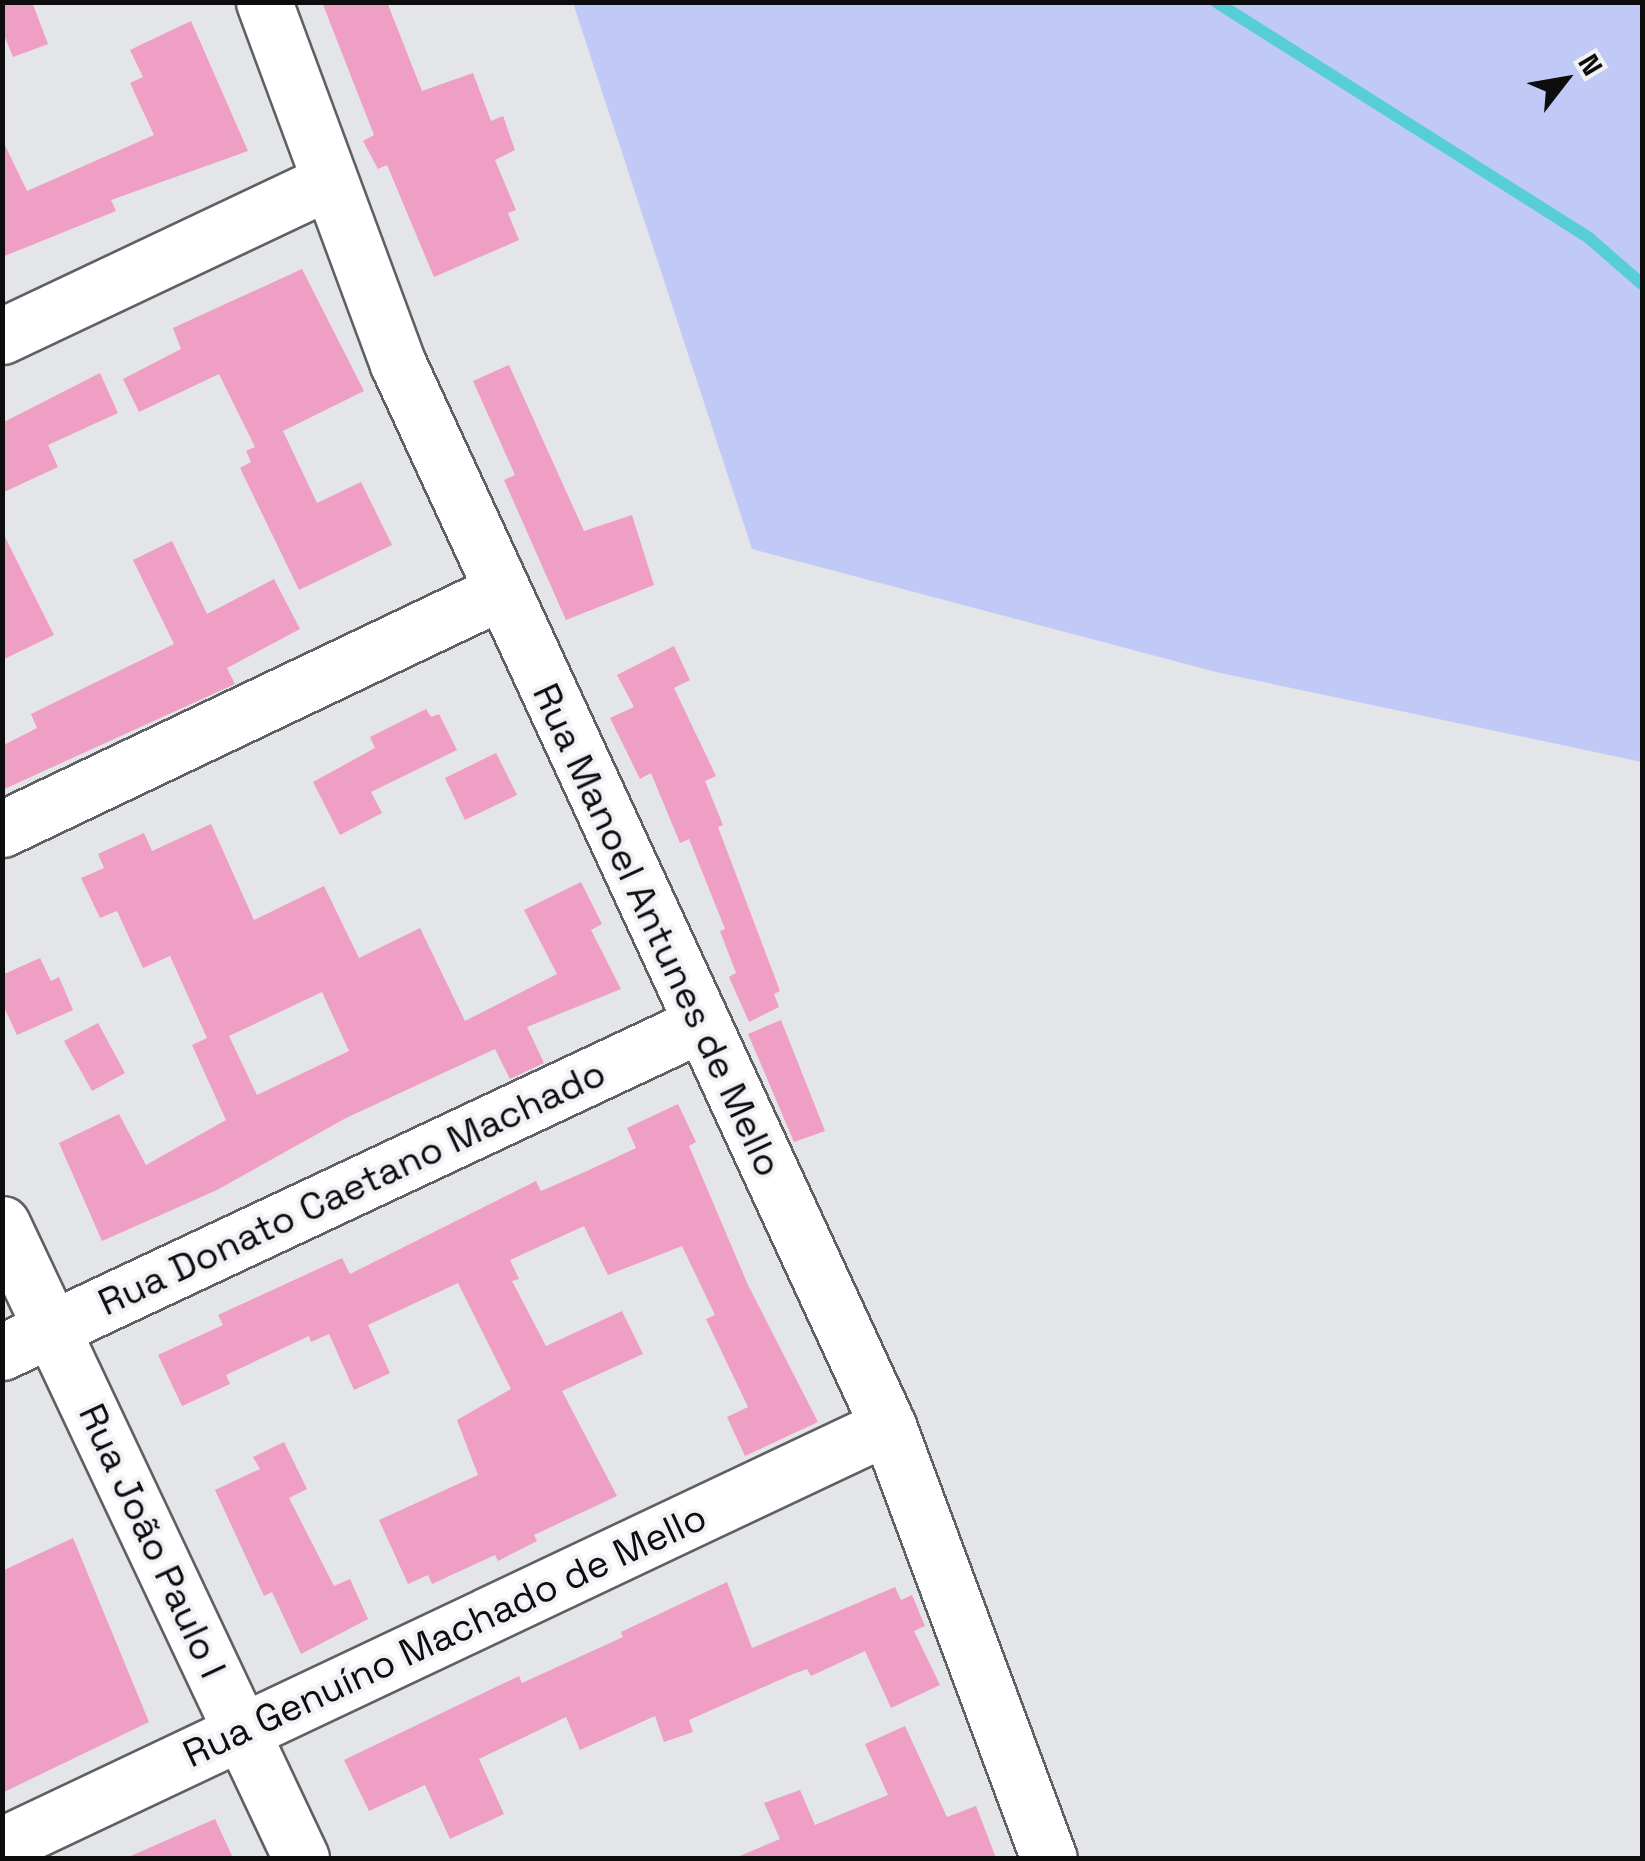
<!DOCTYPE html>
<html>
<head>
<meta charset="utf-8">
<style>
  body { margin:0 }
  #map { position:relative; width:1645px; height:1861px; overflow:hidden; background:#e4e5e8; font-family:"Space Grotesk",sans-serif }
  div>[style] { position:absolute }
  .green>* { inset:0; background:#c1caf6 }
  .stream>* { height:12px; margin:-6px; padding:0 6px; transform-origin:6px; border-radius:6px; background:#57cdd7 }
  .building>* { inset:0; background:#ef9ec4 }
  .roads { filter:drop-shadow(2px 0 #5f6063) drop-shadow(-2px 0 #5f6063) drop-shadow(0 2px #5f6063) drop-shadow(0 -2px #5f6063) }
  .minor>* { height:55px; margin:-27.5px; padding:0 27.5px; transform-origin:27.5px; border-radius:27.5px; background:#fff }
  span { translate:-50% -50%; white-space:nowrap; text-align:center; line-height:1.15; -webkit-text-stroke:8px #f1f2f5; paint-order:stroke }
  .street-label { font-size:38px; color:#0d0d0e }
  .frame { position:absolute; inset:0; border:5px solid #0d0d0e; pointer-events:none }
  .north { position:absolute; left:1515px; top:30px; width:100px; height:100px; -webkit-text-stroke:8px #f1f2f5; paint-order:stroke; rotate:59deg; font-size:28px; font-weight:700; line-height:40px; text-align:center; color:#0d0d0e }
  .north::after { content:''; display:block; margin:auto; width:35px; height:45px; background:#0d0d0e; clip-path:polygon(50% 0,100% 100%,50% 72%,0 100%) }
</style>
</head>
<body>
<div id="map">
  <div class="green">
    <i style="clip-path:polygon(573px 3px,1642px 3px,1642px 762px,1216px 672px,752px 549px)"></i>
  </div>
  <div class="stream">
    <i style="left:1216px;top:2px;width:441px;rotate:32.3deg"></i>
    <i style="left:1589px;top:238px;width:70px;rotate:41deg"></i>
  </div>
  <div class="building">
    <i style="clip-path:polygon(2px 2px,32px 2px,48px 44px,13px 57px,2px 30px)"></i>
    <i style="clip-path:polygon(322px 2px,387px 2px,422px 91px,473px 73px,491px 121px,503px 116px,515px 150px,495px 160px,516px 210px,508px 213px,519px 240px,434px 277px,387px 165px,378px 169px,363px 141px,374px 135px)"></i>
    <i style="clip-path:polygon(191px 21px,248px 151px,111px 200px,116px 211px,2px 257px,2px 139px,27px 191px,154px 135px,130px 83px,143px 77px,130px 50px)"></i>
    <i style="clip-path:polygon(302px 269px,364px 391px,283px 431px,317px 503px,361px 482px,392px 545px,299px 590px,240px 468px,251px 462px,246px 451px,255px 447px,219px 374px,139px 412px,123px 379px,181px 349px,173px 328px)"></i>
    <i style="clip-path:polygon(509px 365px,584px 531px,632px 515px,654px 585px,566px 620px,504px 480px,515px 475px,473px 381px)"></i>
    <i style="clip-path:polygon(100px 373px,118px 413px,48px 445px,58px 467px,2px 493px,2px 423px)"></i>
    <i style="clip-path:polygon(2px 531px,54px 635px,2px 660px)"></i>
    <i style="clip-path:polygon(172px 541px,207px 614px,274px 579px,300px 629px,227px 668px,235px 684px,2px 790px,2px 746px,37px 728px,31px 714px,174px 644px,133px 560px)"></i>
    <i style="clip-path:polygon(674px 646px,690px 680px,674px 688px,716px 776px,705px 781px,723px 825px,718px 827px,780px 991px,774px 994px,779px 1007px,749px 1022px,729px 977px,736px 973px,720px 931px,725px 929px,689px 839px,680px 843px,651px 773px,640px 779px,610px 718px,634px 707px,617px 675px)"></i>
    <i style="clip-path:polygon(426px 709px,431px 717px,439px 714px,457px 750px,371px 792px,382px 813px,340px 835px,313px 782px,375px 748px,370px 737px)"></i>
    <i style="clip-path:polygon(496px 753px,517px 795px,465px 820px,445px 778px)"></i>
    <i style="clip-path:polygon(evenodd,211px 824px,254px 920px,324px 886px,359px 958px,420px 928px,465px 1021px,557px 974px,524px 910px,581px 882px,602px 924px,591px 930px,621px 989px,527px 1027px,544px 1063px,510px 1079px,495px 1049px,346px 1118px,217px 1190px,102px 1241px,59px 1143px,119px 1114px,146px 1165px,226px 1120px,192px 1045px,207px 1038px,170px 956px,143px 968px,117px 911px,100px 918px,81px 878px,104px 868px,98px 854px,144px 833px,152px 851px,211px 824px,322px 992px,349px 1051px,257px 1095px,229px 1036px,322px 992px)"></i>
    <i style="clip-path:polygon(40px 958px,51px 981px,59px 977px,73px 1010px,17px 1035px,2px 1003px,2px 975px)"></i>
    <i style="clip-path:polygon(781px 1020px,825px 1131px,794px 1142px,748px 1034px)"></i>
    <i style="clip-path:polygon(98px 1023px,125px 1073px,92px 1091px,64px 1041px)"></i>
    <i style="clip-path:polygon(678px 1104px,696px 1142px,689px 1146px,748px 1285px,818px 1422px,745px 1456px,727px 1417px,748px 1407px,706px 1319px,715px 1315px,682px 1246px,608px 1275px,584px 1226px,510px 1260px,519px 1279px,512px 1281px,546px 1346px,622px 1311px,643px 1354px,562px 1391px,617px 1496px,534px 1535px,537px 1541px,498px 1561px,495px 1555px,432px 1584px,428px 1575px,408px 1584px,379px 1520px,478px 1475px,457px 1420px,511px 1389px,458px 1283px,368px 1325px,390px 1373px,354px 1390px,329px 1334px,311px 1342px,309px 1336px,226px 1375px,230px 1384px,182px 1406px,158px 1355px,223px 1325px,218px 1315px,342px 1258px,350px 1274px,536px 1181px,541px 1191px,587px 1171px,636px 1148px,627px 1128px)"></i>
    <i style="clip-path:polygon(284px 1442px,307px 1489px,289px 1498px,334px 1586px,350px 1579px,368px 1619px,301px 1654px,272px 1592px,264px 1596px,215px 1490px,260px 1469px,253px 1457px)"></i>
    <i style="clip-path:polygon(73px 1538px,149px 1722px,2px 1793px,2px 1571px)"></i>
    <i style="clip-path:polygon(727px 1582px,752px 1648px,895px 1587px,901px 1600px,912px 1595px,925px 1626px,914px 1631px,940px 1685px,891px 1708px,865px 1651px,811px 1676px,807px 1669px,793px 1674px,689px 1720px,693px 1732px,664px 1742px,655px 1716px,580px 1750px,566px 1717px,479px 1759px,504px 1814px,450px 1839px,425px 1785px,369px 1811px,344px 1760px,519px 1676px,522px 1683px,623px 1637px,621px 1632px)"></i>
    <i style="clip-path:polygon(905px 1726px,947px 1817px,976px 1806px,996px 1858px,735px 1858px,780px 1839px,764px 1803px,800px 1790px,815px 1825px,888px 1795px,865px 1744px)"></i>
    <i style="clip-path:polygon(215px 1819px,233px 1858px,126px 1858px)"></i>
  </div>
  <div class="roads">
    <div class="minor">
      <i style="left:264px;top:2px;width:386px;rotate:69.7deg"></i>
      <i style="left:398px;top:364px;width:1170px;rotate:65.23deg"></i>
      <i style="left:888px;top:1426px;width:461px;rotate:69.6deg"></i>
      <i style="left:2px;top:336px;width:358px;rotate:-25.3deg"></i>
      <i style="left:2px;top:829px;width:552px;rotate:-25.45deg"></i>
      <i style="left:2px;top:1224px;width:701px;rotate:64.75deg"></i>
      <i style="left:2px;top:1352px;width:772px;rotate:-25.14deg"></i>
      <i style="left:2px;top:1845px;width:980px;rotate:-25.31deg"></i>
    </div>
  </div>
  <div class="street-label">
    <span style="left:657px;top:930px;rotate:65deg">Rua Manoel Antunes de Mello</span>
    <span style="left:352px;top:1188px;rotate:-25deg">Rua Donato Caetano Machado</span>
    <span style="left:152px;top:1541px;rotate:65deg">Rua João Paulo I</span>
    <span style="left:445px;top:1636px;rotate:-25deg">Rua Genuíno Machado de Mello</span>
  </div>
  <div class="frame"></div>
  <div class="north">N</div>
</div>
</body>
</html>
